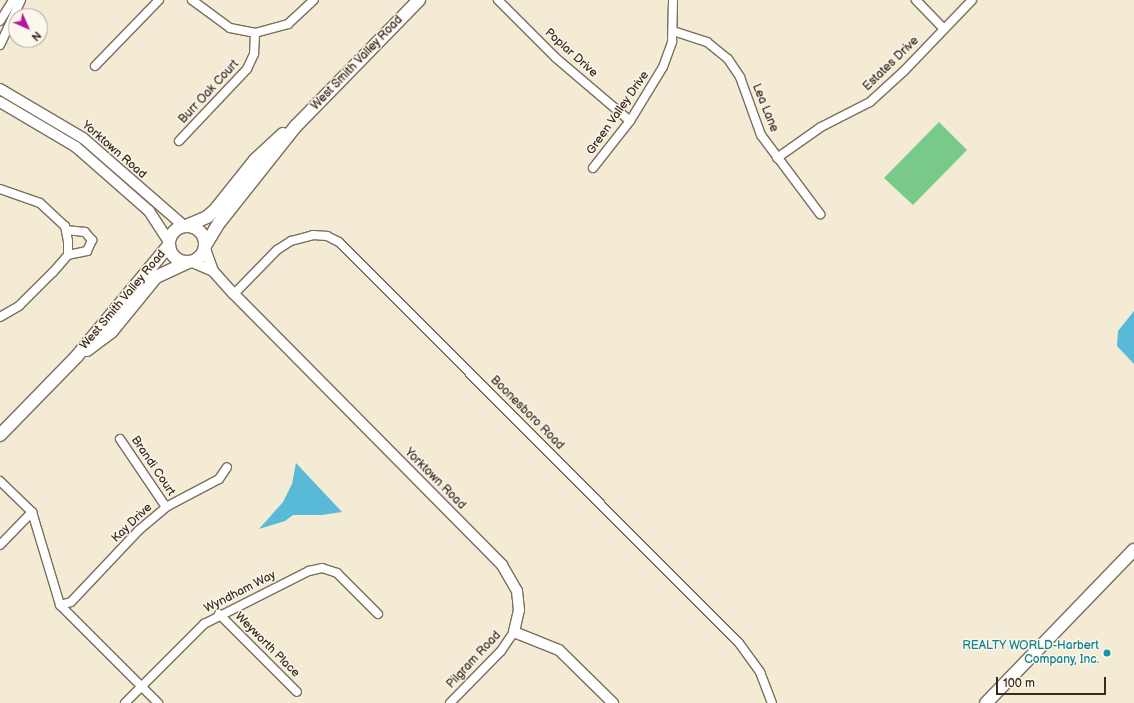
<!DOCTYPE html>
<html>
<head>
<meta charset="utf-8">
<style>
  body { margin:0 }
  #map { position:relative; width:1134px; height:703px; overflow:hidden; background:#f4ebd5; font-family:"Balsamiq Sans",sans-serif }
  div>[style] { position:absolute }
  .green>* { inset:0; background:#78c98a }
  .water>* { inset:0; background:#58bad7 }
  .roads { filter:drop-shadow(1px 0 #7c6e5e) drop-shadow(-1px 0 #7c6e5e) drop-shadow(0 1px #7c6e5e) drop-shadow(0 -1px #7c6e5e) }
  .minor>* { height:8px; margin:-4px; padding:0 4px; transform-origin:4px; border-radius:4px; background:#fff }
  .tertiary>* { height:10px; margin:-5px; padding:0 5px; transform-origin:5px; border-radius:5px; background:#fff }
  .secondary>* { height:12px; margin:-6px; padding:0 6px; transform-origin:6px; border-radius:6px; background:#fff }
  .secondary>.ring { margin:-6px; padding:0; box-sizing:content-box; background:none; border:12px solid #fff; border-radius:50% }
  .dots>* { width:11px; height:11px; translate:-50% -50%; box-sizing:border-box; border:2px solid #fbf7ec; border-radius:50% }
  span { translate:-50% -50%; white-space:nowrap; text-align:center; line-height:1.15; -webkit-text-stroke:3px #fbf7ec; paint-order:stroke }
  .street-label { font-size:12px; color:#3b2a1e }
  .culture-label { font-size:12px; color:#0d838f }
  .right { translate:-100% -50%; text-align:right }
  .north { position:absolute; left:8px; top:8px; width:40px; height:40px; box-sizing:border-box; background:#fbf7ec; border:1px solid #aea59a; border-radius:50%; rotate:135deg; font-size:11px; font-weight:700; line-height:16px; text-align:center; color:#3b2a1e }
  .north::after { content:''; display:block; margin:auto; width:14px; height:18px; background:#b5179e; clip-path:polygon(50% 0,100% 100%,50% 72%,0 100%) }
  .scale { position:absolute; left:996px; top:677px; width:110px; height:18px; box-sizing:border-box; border:2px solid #3b2a1e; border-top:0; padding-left:5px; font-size:12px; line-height:14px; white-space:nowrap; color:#3b2a1e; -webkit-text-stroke:3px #fbf7ec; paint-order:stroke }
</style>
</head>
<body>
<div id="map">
  <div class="green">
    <i style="clip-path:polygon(939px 122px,967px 150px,913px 205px,884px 178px)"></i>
  </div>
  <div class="water">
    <i style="clip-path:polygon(1134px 311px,1134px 364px,1117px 346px,1118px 331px)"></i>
    <i style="clip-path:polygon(296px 463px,342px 512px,322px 515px,293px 515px,285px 521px,259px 529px,283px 502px,292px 484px)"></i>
  </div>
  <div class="roads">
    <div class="minor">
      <i style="left:192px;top:0;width:47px;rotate:36.4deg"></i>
      <i style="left:230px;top:28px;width:25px;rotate:11deg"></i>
      <i style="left:255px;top:33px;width:34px;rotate:-15deg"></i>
      <i style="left:288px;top:24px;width:35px;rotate:-43deg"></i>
      <i style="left:498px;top:0;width:82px;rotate:45deg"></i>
      <i style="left:556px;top:58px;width:97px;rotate:40.4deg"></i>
      <i style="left:916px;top:0;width:40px;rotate:46deg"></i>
      <i style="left:0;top:21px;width:25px;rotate:-58deg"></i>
      <i style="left:673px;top:31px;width:36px;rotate:18deg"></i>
      <i style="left:707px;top:42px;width:27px;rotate:39deg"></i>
      <i style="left:728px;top:59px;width:22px;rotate:56deg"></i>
      <i style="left:740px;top:77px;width:62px;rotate:70.1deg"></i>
      <i style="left:761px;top:135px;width:99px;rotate:53.2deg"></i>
      <i style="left:0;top:45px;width:50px;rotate:-65deg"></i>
      <i style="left:95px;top:66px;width:92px;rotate:-45.9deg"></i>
      <i style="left:179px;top:141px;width:99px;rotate:-46.6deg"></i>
      <i style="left:247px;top:69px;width:17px;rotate:-65deg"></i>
      <i style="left:254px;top:54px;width:21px;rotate:-87deg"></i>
      <i style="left:777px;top:158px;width:54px;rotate:-35.2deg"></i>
      <i style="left:821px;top:127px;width:55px;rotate:-27deg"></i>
      <i style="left:870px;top:102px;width:46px;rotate:-42.4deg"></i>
      <i style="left:904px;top:71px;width:98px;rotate:-46.2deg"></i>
      <i style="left:593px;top:168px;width:60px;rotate:-51.8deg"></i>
      <i style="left:630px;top:121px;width:63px;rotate:-58.6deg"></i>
      <i style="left:663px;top:67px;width:27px;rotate:-70deg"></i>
      <i style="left:672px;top:42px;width:42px;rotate:-88.6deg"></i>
      <i style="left:0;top:189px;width:42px;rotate:19.3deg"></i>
      <i style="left:40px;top:203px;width:34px;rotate:43deg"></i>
      <i style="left:65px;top:226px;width:15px;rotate:79deg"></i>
      <i style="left:68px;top:241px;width:14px;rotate:90deg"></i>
      <i style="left:68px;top:255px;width:23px;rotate:131deg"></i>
      <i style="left:53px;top:272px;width:48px;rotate:135deg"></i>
      <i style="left:19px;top:306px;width:22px;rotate:150deg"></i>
      <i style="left:66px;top:230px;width:19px;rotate:6deg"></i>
      <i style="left:85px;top:232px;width:11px;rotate:49deg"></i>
      <i style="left:92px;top:240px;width:12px;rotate:114deg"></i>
      <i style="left:87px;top:251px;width:19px;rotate:168deg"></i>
      <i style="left:234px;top:294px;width:62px;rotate:-45.7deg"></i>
      <i style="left:277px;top:250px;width:17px;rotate:-33deg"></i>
      <i style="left:291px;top:241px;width:23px;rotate:-15deg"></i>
      <i style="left:313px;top:235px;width:14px;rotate:4deg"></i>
      <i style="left:327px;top:236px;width:13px;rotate:27deg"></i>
      <i style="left:339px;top:242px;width:566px;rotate:45.07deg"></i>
      <i style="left:739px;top:643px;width:36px;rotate:54deg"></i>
      <i style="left:760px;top:672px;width:33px;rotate:69deg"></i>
      <i style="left:120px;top:439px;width:82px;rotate:55.9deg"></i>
      <i style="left:0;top:481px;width:45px;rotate:44.1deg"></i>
      <i style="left:32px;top:512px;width:97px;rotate:73.2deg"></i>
      <i style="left:60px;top:605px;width:139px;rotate:45deg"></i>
      <i style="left:0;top:545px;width:46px;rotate:-45.9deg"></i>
      <i style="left:60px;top:605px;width:11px;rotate:-15deg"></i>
      <i style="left:71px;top:602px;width:99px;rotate:-46.6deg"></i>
      <i style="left:139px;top:530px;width:35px;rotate:-40deg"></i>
      <i style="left:166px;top:507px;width:60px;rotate:-27.8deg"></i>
      <i style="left:219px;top:479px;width:14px;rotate:-56deg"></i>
      <i style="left:219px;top:614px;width:110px;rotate:45deg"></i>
      <i style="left:125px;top:703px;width:112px;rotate:-45deg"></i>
      <i style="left:204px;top:624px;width:118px;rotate:-26.8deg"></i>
      <i style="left:309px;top:571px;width:13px;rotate:-13deg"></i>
      <i style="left:322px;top:568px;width:16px;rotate:18deg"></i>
      <i style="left:337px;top:573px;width:58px;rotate:45deg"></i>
      <i style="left:450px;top:703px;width:73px;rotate:-45.6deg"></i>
      <i style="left:501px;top:651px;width:23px;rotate:-56deg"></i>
    </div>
    <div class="tertiary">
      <i style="left:0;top:89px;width:96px;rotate:30.6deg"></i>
      <i style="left:83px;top:138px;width:134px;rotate:41.1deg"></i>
      <i style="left:0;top:102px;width:88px;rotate:30.6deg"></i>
      <i style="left:76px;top:147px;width:97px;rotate:41.2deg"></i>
      <i style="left:149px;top:211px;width:37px;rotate:57deg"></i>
      <i style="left:205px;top:249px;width:23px;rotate:70deg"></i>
      <i style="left:213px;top:271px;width:31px;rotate:48deg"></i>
      <i style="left:234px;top:294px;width:381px;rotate:45.3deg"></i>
      <i style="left:502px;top:565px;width:30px;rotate:60deg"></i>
      <i style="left:517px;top:591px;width:19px;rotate:84deg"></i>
      <i style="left:519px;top:610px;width:23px;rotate:103deg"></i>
      <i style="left:514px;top:632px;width:48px;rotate:21.8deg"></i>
      <i style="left:559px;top:650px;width:76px;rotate:44.5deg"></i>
      <i style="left:192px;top:262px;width:23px;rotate:23deg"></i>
    </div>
    <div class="secondary">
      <i class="ring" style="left:169px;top:226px;width:24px;height:24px"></i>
      <i style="left:186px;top:226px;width:23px;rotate:-23deg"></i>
      <i style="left:207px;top:217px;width:11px;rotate:-41deg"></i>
      <i style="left:215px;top:210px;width:64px;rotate:-51.3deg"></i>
      <i style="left:255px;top:160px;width:38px;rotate:-43deg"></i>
      <i style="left:205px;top:246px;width:27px;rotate:-59deg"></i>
      <i style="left:219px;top:223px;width:124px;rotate:-51.6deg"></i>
      <i style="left:296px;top:126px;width:176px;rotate:-45.7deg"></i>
      <i style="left:87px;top:350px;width:31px;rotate:-37deg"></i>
      <i style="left:112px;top:331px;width:70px;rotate:-50.8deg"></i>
      <i style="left:156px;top:277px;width:35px;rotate:-25deg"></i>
      <i style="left:0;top:435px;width:110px;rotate:-45.7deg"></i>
      <i style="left:77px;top:356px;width:144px;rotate:-50.3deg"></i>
      <i style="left:986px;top:703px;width:213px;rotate:-46deg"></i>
    </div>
  </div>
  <div class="dots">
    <i style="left:1107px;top:653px;background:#0f9aa8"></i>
  </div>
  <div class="street-label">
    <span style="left:571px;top:53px;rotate:42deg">Poplar Drive</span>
    <span style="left:357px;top:63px;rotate:-46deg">West Smith Valley Road</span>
    <span style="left:891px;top:64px;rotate:-44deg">Estates Drive</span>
    <span style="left:209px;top:92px;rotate:-47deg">Burr Oak Court</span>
    <span style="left:765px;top:108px;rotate:68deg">Lea Lane</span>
    <span style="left:618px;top:113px;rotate:-55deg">Green Valley Drive</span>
    <span style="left:114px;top:150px;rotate:41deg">Yorktown Road</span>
    <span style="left:123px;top:300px;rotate:-50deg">West Smith Valley Road</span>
    <span style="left:527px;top:413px;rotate:45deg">Boonesboro Road</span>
    <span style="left:153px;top:466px;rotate:56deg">Brandi Court</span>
    <span style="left:435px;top:479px;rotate:45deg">Yorktown Road</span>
    <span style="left:132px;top:523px;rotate:-44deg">Kay Drive</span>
    <span style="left:240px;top:592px;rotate:-27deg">Wyndham Way</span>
    <span style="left:267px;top:645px;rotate:45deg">Weyworth Place</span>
    <span style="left:474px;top:660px;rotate:-47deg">Pilgram Road</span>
  </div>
  <div class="culture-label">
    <span class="right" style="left:1099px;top:653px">REALTY WORLD-Harbert<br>Company, Inc.</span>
  </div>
  <div class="north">N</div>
  <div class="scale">100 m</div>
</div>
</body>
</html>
